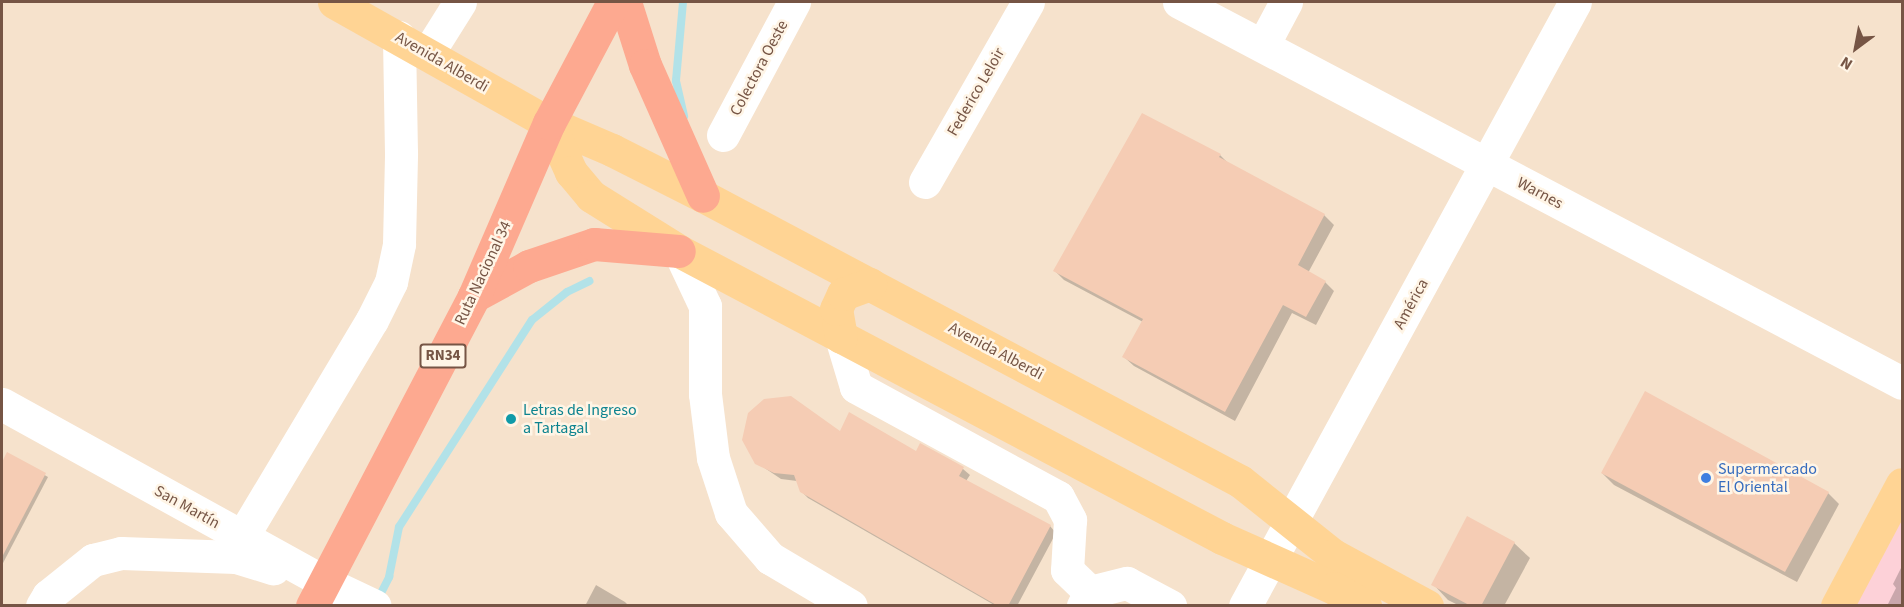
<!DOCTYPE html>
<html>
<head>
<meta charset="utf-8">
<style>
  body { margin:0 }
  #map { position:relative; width:1904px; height:607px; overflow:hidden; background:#fef1de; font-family:"Source Sans 3",sans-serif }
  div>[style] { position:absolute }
  .residential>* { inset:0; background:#f6e2cc }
  .medical>* { inset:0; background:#fdd1d8 }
  .shadow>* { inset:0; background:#0003 }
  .stream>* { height:8px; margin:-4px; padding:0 4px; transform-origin:4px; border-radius:4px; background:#b2e2e8 }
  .building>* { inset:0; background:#f5ccb4 }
  .minor>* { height:33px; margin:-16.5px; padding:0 16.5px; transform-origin:16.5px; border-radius:16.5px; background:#fff }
  .major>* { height:33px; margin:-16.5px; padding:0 16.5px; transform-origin:16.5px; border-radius:16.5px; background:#ffd494 }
  .highway>* { height:33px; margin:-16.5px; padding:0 16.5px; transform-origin:16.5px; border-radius:16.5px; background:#fda990 }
  .dots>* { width:16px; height:16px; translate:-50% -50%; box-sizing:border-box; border:3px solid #fff5e6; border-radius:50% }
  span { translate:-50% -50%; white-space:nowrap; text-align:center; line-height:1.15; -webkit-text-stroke:5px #fff5e6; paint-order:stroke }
  .shield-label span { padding:2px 4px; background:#fff5e6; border:2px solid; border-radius:4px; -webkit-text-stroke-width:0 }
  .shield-label { font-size:15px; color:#765545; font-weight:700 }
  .street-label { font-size:16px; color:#765545 }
  .culture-label { font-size:16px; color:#0d838f }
  .left { translate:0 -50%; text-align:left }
  .shop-label { font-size:16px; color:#366cbe }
  .frame { position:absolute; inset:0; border:3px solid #765545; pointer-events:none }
  .north { position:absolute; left:1826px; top:18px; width:60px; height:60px; -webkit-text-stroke:4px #fff5e6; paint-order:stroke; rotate:212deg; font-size:16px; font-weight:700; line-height:24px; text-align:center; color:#765545 }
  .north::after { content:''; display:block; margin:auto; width:21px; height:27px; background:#765545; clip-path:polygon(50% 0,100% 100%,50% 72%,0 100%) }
</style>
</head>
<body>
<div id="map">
  <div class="residential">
    <i style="clip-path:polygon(2px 2px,1902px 2px,1902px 605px,2px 605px)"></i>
  </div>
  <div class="medical">
    <i style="clip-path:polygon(1902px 504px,1902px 605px,1849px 605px)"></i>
  </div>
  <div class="shadow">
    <i style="clip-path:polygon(1143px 115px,1220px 155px,1230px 165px,1324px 215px,1334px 225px,1308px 273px,1325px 282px,1334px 291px,1316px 325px,1292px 313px,1235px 421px,1134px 366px,1124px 357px,1143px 322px,1064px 280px,1055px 271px)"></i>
    <i style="clip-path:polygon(840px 433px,917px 453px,921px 445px,963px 469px,970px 475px,966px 481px,1050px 526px,1056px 533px,1017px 606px,996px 606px,808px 498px,801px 491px,797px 481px,781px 479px,757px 463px)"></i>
    <i style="clip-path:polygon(8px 454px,48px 477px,2px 565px,2px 466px)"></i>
    <i style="clip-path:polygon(1602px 473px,1828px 493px,1839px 504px,1797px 582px,1614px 485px)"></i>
    <i style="clip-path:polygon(1514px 543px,1530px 558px,1504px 606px,1460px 606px,1448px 600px,1433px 584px)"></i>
    <i style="clip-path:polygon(1902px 566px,1902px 606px,1887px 606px,1896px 588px,1893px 584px)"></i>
    <i style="clip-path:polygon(596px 585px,625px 602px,629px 606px,585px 606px)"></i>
  </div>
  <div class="stream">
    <i style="left:683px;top:2px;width:79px;rotate:95.1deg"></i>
    <i style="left:676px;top:81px;width:36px;rotate:77deg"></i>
    <i style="left:378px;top:599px;width:25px;rotate:-63deg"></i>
    <i style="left:389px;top:577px;width:51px;rotate:-78.7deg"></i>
    <i style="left:399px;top:527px;width:246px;rotate:-57.3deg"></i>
    <i style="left:532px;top:320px;width:45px;rotate:-38.7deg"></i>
    <i style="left:567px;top:292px;width:25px;rotate:-26deg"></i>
  </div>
  <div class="building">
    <i style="clip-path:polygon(1142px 113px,1221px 154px,1219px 157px,1325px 214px,1298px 265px,1326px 281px,1306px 317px,1283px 305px,1225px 412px,1122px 357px,1143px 319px,1053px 271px)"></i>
    <i style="clip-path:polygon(1645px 391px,1829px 492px,1785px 572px,1601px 473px)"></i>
    <i style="clip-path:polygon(791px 396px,840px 431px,849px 412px,916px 451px,920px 443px,964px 467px,959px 476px,1051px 525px,1008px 606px,998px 606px,800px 492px,794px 475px,774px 473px,755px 464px,742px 440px,748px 413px,764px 399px)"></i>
    <i style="clip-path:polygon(7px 452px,46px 473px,2px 557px,2px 462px)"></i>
    <i style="clip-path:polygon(1467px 516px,1515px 542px,1481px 606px,1471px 606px,1431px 585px)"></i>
  </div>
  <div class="minor">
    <i style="left:1179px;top:2px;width:817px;rotate:27.79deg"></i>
    <i style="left:1263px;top:45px;width:49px;rotate:-61.9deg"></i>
    <i style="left:428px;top:53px;width:60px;rotate:-57.9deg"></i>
    <i style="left:723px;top:135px;width:151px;rotate:-61.9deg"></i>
    <i style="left:925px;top:182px;width:207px;rotate:-60.2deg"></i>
    <i style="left:679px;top:251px;width:61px;rotate:64.7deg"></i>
    <i style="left:705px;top:306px;width:88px;rotate:90deg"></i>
    <i style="left:705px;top:394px;width:64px;rotate:82.9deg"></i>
    <i style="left:713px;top:458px;width:58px;rotate:71.9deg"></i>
    <i style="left:731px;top:513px;width:60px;rotate:49.1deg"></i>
    <i style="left:770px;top:558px;width:94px;rotate:30.7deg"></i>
    <i style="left:841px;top:337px;width:52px;rotate:73.3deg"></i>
    <i style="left:856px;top:387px;width:230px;rotate:28.6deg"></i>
    <i style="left:1058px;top:497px;width:26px;rotate:62deg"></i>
    <i style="left:1070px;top:520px;width:50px;rotate:93.4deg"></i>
    <i style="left:1067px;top:570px;width:32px;rotate:44deg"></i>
    <i style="left:1090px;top:592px;width:16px;rotate:117deg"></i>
    <i style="left:2px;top:404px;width:368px;rotate:28.9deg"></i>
    <i style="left:324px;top:582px;width:56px;rotate:25.2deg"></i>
    <i style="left:242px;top:537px;width:253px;rotate:-59.1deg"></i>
    <i style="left:372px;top:320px;width:42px;rotate:-63.4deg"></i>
    <i style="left:391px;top:282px;width:39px;rotate:-78deg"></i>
    <i style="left:399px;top:244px;width:91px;rotate:-88.7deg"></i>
    <i style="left:401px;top:153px;width:116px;rotate:-91deg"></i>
    <i style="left:1090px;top:592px;width:38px;rotate:-14deg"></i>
    <i style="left:1127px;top:583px;width:49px;rotate:28.1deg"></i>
    <i style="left:42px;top:606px;width:12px;rotate:-59deg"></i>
    <i style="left:48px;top:596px;width:58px;rotate:-38.7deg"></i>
    <i style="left:93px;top:560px;width:29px;rotate:-14deg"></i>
    <i style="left:121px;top:553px;width:115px;rotate:2deg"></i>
    <i style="left:236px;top:557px;width:39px;rotate:17deg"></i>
    <i style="left:1245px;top:606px;width:688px;rotate:-61.35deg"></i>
  </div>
  <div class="major">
    <i style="left:334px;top:2px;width:247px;rotate:29.4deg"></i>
    <i style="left:549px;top:123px;width:69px;rotate:23.2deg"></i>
    <i style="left:612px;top:150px;width:102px;rotate:26.8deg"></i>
    <i style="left:703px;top:196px;width:608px;rotate:27.96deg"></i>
    <i style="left:1240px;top:481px;width:119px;rotate:38.5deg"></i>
    <i style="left:1333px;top:555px;width:107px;rotate:28.5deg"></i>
    <i style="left:549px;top:123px;width:54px;rotate:65.8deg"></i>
    <i style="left:571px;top:172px;width:31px;rotate:50deg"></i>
    <i style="left:591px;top:196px;width:104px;rotate:32deg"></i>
    <i style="left:679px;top:251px;width:614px;rotate:27.86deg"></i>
    <i style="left:1222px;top:538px;width:123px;rotate:24.1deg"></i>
    <i style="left:1334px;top:588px;width:36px;rotate:30deg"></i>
    <i style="left:841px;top:337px;width:28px;rotate:-100deg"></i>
    <i style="left:836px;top:309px;width:17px;rotate:-65deg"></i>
    <i style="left:843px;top:294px;width:29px;rotate:-20deg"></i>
    <i style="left:1837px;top:606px;width:138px;rotate:-62deg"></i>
  </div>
  <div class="highway">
    <i style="left:625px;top:2px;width:66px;rotate:72.4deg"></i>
    <i style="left:645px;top:65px;width:143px;rotate:66.1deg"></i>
    <i style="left:474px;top:296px;width:63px;rotate:-28.6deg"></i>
    <i style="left:529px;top:266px;width:69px;rotate:-18.7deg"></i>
    <i style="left:594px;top:244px;width:85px;rotate:4.7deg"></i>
    <i style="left:312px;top:606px;width:350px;rotate:-62.4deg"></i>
    <i style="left:474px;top:296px;width:189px;rotate:-66.6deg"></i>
    <i style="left:549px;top:123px;width:137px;rotate:-62.1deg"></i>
  </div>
  <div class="dots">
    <i style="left:511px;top:419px;background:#0f9aa8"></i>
    <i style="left:1706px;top:478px;background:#3f7fe0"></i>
  </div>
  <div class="shield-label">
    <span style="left:443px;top:356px">RN34</span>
  </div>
  <div class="street-label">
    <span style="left:442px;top:62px;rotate:30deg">Avenida Alberdi</span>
    <span style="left:759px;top:68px;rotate:-62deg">Colectora Oeste</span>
    <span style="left:976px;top:92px;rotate:-60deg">Federico Leloir</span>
    <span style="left:1540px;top:193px;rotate:28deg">Warnes</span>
    <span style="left:483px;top:273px;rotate:-65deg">Ruta Nacional 34</span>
    <span style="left:1411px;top:304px;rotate:-61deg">América</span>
    <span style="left:996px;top:351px;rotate:28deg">Avenida Alberdi</span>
    <span style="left:187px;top:507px;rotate:29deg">San Martín</span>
  </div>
  <div class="culture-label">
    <span class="left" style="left:523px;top:419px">Letras de Ingreso<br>a Tartagal</span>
  </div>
  <div class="shop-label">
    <span class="left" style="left:1718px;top:478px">Supermercado<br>El Oriental</span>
  </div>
  <div class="frame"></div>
  <div class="north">N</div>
</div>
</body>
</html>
